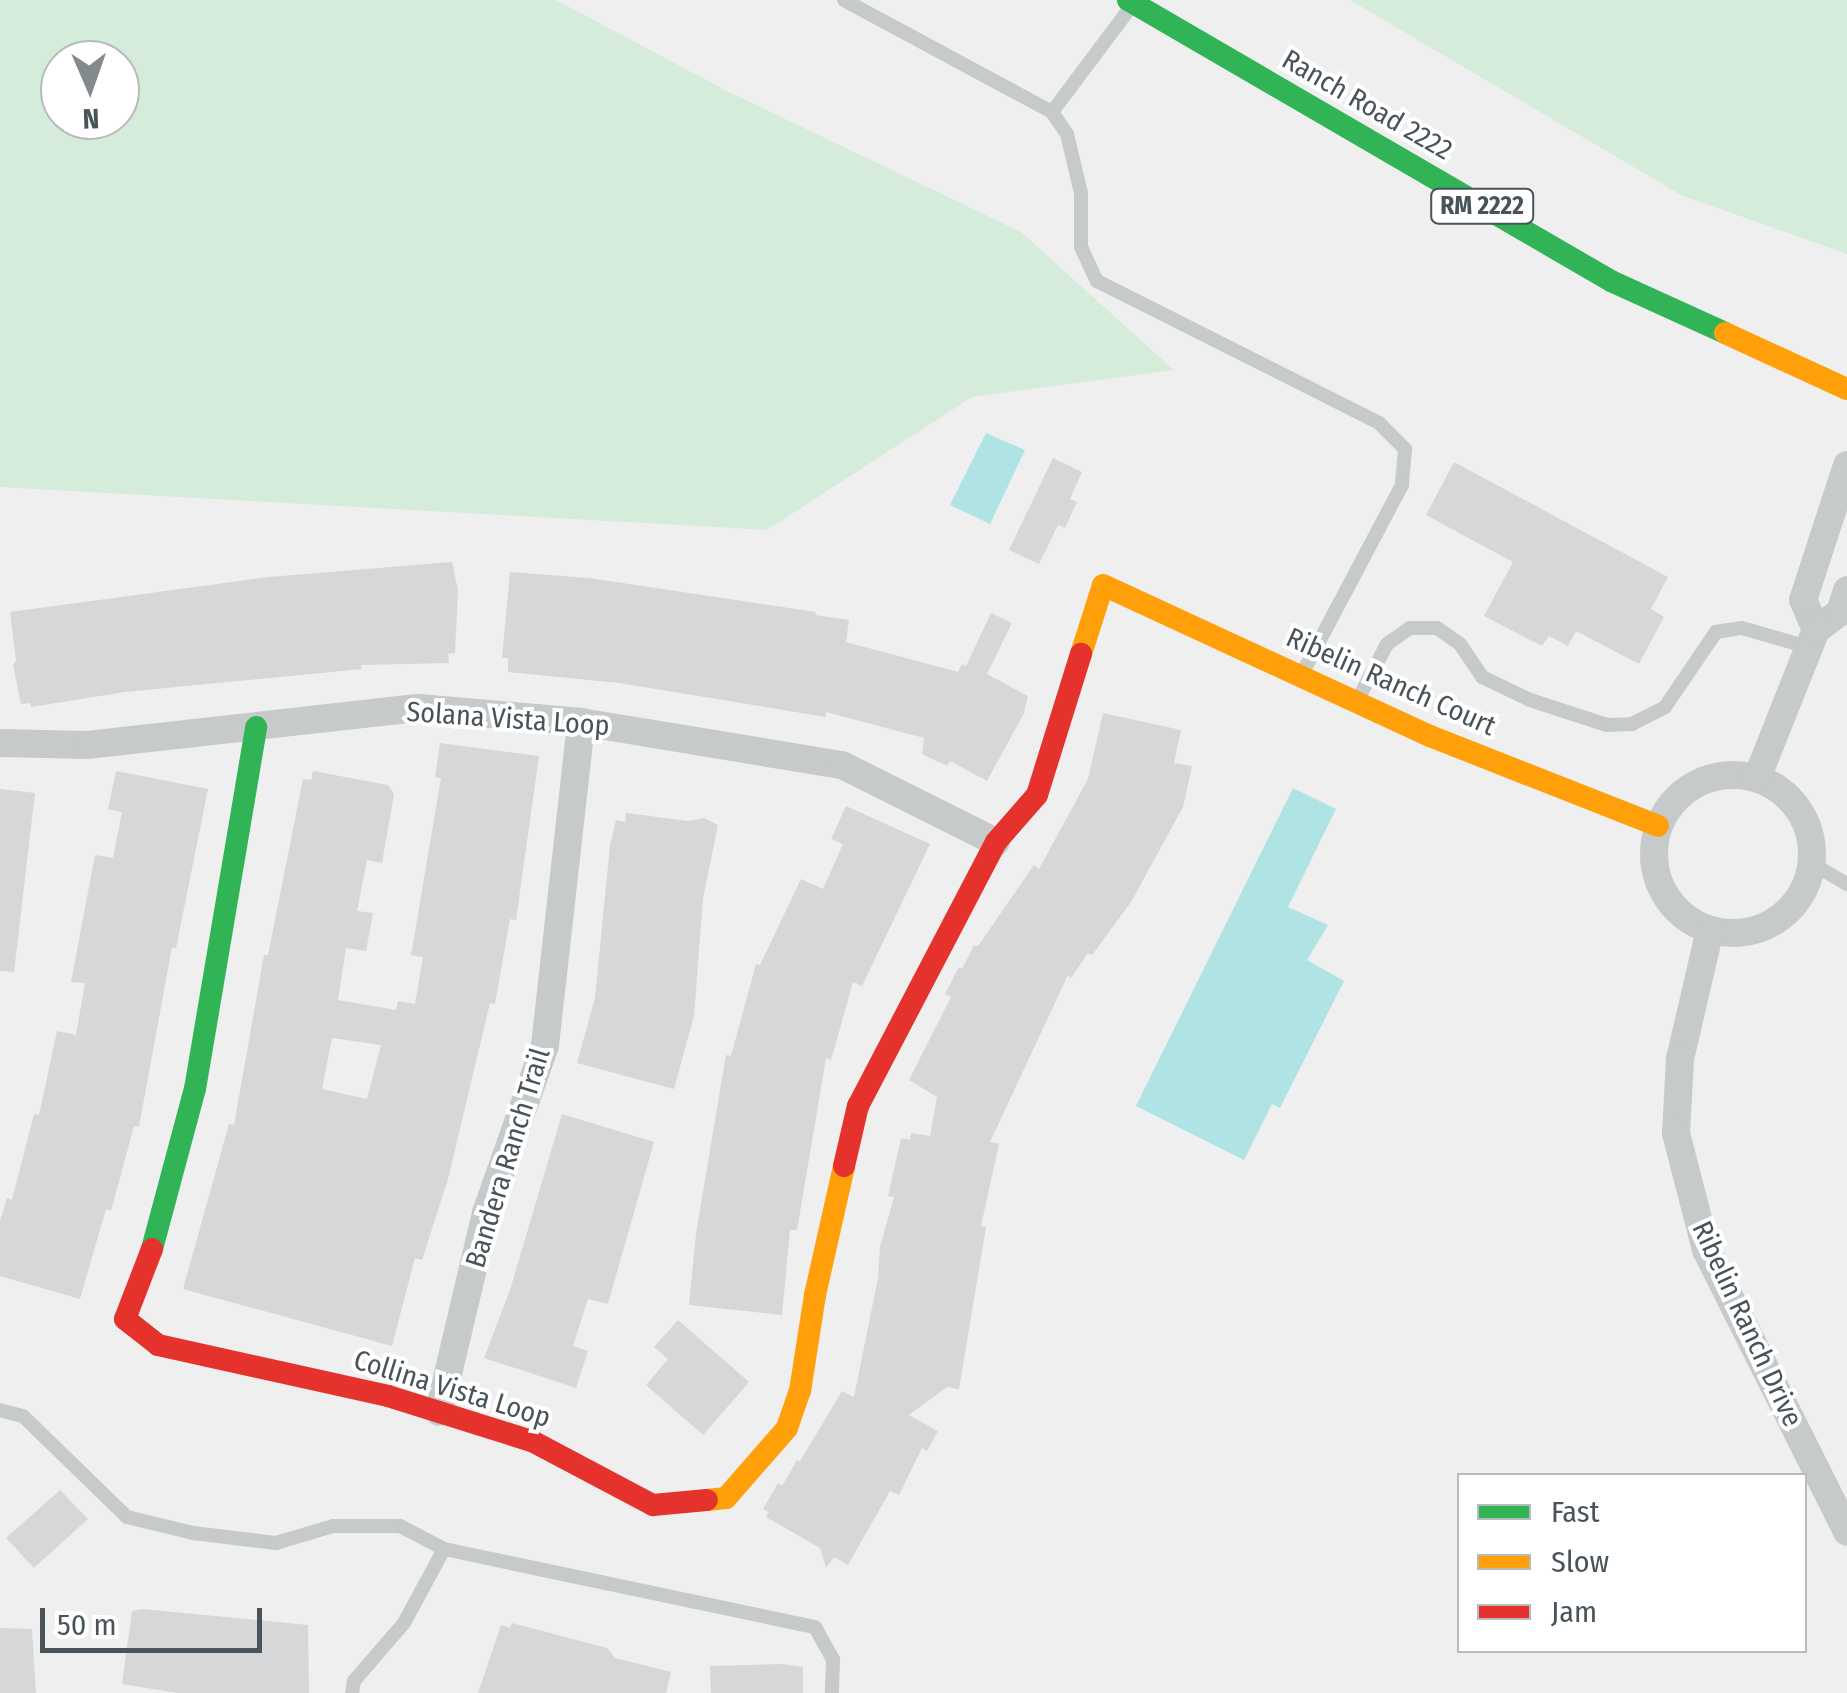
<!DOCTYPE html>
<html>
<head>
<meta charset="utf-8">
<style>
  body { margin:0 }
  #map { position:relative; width:1847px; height:1693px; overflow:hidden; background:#efefef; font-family:"Fira Sans Condensed",sans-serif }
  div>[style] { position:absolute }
  .green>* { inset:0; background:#d6ecdb }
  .water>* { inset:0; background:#afe3e4 }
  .building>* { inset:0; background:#d5d7d8 }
  .lane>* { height:14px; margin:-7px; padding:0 7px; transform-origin:7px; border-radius:7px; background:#c7caca }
  .street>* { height:28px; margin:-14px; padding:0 14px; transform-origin:14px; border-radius:14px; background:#c7caca }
  .street>.ring { margin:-14px; padding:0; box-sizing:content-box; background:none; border:28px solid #c7caca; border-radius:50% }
  .fast>* { height:22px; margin:-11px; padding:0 11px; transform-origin:11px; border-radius:11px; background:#30b455 }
  .slow>* { height:22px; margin:-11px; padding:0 11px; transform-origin:11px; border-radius:11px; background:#ff9f0a }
  .jam>* { height:22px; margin:-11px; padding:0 11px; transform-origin:11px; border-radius:11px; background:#e5322d }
  span { translate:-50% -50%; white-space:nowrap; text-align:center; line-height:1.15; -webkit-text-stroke:8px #fff; paint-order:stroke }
  .shield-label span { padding:2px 8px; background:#fff; border:2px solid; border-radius:8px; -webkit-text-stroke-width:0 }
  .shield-label { font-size:25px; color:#485459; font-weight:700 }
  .street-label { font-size:28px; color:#485459 }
  .legend { position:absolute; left:1457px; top:1473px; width:350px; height:180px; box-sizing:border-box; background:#fff; border:2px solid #b6bbbd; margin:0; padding:12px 18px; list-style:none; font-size:30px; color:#485459 }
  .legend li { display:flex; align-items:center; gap:20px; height:50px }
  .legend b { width:50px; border:2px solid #b6bbbd }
  .north { position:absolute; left:40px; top:40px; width:100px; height:100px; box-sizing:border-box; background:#fff; border:2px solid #b6bbbd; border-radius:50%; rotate:178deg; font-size:28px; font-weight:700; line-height:40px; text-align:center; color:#485459 }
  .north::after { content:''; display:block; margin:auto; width:35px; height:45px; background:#828a8e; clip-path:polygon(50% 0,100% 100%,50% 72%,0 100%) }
  .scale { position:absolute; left:40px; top:1608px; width:222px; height:45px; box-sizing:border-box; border:5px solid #485459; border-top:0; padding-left:12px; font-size:30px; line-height:35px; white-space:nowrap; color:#485459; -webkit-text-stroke:8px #fff; paint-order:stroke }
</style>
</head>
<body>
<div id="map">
  <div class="green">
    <i style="clip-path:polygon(evenodd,0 0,556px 0,727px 91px,1021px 232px,1174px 370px,972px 397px,767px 530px,0 487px,0 0,60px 60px,120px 60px,120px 120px,60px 120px,60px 60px)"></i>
    <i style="clip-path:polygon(1350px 0,1847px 0,1847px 254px,1681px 195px)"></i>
  </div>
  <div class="water">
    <i style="clip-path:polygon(986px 433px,1025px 450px,990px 524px,950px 505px)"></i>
    <i style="clip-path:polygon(1293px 788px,1336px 809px,1288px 907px,1328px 925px,1307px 960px,1344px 981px,1280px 1108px,1272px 1104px,1244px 1160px,1136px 1106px)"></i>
  </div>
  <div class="building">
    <i style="clip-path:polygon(1053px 458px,1082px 472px,1070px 499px,1077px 502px,1065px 528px,1058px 525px,1039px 564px,1009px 550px)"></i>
    <i style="clip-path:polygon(1454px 462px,1668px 577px,1651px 609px,1664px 617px,1639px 664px,1576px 631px,1568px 646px,1549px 636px,1542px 646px,1484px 616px,1513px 562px,1426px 515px)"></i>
    <i style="clip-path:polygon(452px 562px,458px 590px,455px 653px,448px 654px,449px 663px,361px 665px,362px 669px,125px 692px,31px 707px,30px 703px,21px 704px,13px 665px,16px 661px,10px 612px,269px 577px)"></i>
    <i style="clip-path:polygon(510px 572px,589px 578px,816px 612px,815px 615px,849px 620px,846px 642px,958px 672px,962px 664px,966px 666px,991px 613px,1012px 623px,987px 674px,1028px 696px,1024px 713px,987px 781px,950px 761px,947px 766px,922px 754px,924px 738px,826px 712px,826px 717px,619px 683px,508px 672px,508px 658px,502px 658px)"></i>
    <i style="clip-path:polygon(1103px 713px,1181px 730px,1174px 763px,1192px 766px,1183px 807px,1131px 902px,1092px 955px,1088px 953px,1071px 978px,1068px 975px,990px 1142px,999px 1144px,981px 1226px,986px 1227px,959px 1389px,947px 1387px,909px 1415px,938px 1431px,927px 1451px,922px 1448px,899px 1495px,890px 1491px,848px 1565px,834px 1557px,826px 1568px,820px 1548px,766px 1517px,769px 1512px,763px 1509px,778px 1483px,782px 1486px,797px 1460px,800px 1461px,842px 1391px,854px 1397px,878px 1278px,880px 1247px,894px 1197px,888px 1196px,901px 1138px,910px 1140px,911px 1133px,930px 1136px,937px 1097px,909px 1080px,951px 997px,945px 994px,959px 967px,962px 969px,974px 945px,978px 946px,1034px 865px,1039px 869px,1088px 779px)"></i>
    <i style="clip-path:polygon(evenodd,440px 743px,539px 756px,516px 920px,510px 919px,495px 1004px,490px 1003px,448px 1179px,422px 1260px,415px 1258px,392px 1346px,183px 1289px,229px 1124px,234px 1125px,264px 955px,268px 955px,303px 779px,311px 780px,313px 771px,388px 785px,394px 794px,382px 863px,367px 860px,357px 911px,373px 913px,366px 951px,346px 948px,338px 1000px,396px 1010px,398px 1001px,415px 1004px,423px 957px,411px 955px,441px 778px,435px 777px,440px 743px,332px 1038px,381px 1045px,367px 1099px,322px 1089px,332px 1038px)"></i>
    <i style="clip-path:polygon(116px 771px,208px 789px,176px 948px,172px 947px,139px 1127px,134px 1126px,111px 1211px,106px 1209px,80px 1299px,0 1276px,0 1221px,7px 1198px,12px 1200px,34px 1114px,39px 1115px,57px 1031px,76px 1035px,85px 983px,71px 982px,95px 855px,113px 858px,122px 812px,108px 809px)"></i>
    <i style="clip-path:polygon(0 789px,35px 793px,14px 972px,0 971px)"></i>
    <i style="clip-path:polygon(846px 806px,930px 844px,862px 986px,853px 982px,831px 1060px,826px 1058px,797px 1230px,790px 1230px,782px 1315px,689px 1305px,696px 1234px,726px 1055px,731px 1056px,756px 964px,760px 965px,801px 879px,823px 889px,843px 844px,831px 839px)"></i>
    <i style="clip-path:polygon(626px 813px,688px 821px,704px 818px,718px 825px,703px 898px,694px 1016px,674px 1089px,577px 1063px,595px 998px,610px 845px,616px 820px,625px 822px)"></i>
    <i style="clip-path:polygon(562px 1114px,654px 1142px,608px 1304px,588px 1299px,573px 1346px,588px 1351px,576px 1388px,484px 1358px,510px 1290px)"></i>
    <i style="clip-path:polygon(678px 1320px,749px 1382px,703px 1435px,646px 1385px,668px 1359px,654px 1347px)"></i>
    <i style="clip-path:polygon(60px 1490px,88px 1519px,34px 1568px,6px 1538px)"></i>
    <i style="clip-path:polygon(143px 1609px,308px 1625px,309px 1693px,178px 1693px,122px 1684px,132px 1611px)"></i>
    <i style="clip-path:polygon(512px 1623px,607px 1648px,615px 1658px,671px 1672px,666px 1693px,478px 1693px,501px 1625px,510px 1628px)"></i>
    <i style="clip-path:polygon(0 1628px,32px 1629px,36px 1693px,0 1693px)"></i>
    <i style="clip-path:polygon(783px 1664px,803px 1667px,803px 1693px,711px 1693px,710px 1666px)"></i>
  </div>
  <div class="lane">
    <i style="left:844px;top:0;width:236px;rotate:28.3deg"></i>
    <i style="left:1052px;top:112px;width:130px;rotate:-53.1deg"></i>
    <i style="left:1052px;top:112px;width:27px;rotate:56deg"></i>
    <i style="left:1067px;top:134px;width:61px;rotate:76.7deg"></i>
    <i style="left:1081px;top:193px;width:54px;rotate:90deg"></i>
    <i style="left:1081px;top:247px;width:38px;rotate:65deg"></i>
    <i style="left:1097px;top:281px;width:316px;rotate:26.7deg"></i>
    <i style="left:1379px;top:423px;width:37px;rotate:45deg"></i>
    <i style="left:1405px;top:449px;width:36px;rotate:95deg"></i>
    <i style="left:1402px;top:485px;width:214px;rotate:117.9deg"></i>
    <i style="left:1357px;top:701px;width:64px;rotate:-62.2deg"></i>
    <i style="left:1387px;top:644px;width:28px;rotate:-35deg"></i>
    <i style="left:1410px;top:628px;width:27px"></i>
    <i style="left:1437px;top:628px;width:28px;rotate:35deg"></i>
    <i style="left:1460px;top:644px;width:40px;rotate:56deg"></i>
    <i style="left:1482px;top:677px;width:53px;rotate:25.6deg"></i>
    <i style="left:1530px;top:700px;width:81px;rotate:18deg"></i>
    <i style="left:1607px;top:725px;width:25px;rotate:-2deg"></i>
    <i style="left:1632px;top:724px;width:37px;rotate:-27deg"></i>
    <i style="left:1665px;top:707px;width:91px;rotate:-55.8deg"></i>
    <i style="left:1716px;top:632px;width:26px;rotate:-9deg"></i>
    <i style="left:1742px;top:628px;width:69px;rotate:16.1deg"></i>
    <i style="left:1811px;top:863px;width:42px;rotate:30.3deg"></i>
    <i style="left:0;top:1410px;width:24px;rotate:15deg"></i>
    <i style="left:23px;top:1416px;width:145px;rotate:44.2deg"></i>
    <i style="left:127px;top:1517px;width:68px;rotate:13.6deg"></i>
    <i style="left:193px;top:1533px;width:84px;rotate:6.9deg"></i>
    <i style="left:276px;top:1543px;width:59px;rotate:-16.6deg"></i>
    <i style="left:333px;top:1526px;width:67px"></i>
    <i style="left:400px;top:1526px;width:50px;rotate:27.6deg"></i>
    <i style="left:444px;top:1549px;width:84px;rotate:118.4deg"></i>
    <i style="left:404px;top:1623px;width:77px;rotate:130.8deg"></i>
    <i style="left:354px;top:1681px;width:12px;rotate:99deg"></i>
    <i style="left:444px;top:1549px;width:379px;rotate:11.9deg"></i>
    <i style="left:815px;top:1627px;width:38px;rotate:61deg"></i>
    <i style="left:833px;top:1660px;width:33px;rotate:92deg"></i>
  </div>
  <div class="street">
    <i style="left:1816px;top:630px;width:33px;rotate:-113deg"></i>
    <i style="left:1803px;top:600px;width:142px;rotate:-71.9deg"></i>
    <i style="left:0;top:743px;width:87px;rotate:1.3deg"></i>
    <i style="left:87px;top:745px;width:334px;rotate:-6.4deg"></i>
    <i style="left:419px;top:708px;width:163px;rotate:4.9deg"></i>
    <i style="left:581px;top:722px;width:265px;rotate:9.4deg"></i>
    <i style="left:842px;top:765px;width:172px;rotate:26.6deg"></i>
    <i class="ring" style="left:1654px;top:775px;width:130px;height:130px"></i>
    <i style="left:1757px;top:778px;width:159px;rotate:-68.3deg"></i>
    <i style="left:1816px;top:630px;width:30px;rotate:-37deg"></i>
    <i style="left:1840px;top:612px;width:23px;rotate:-72deg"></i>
    <i style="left:1710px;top:930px;width:132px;rotate:103.1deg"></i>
    <i style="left:1680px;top:1059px;width:74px;rotate:93.1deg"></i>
    <i style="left:1676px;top:1133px;width:121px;rotate:75.6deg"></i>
    <i style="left:1706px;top:1250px;width:315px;rotate:63.4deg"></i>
    <i style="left:439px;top:1412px;width:204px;rotate:-76.7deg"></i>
    <i style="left:486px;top:1213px;width:178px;rotate:-70.6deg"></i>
    <i style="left:545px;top:1045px;width:325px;rotate:-83.6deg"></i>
  </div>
  <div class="fast">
    <i style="left:1128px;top:0;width:559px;rotate:30.19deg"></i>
    <i style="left:1611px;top:281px;width:125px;rotate:24.5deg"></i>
    <i style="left:152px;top:1249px;width:166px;rotate:-75deg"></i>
    <i style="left:195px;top:1089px;width:367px;rotate:-80.4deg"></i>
  </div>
  <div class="slow">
    <i style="left:1725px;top:333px;width:134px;rotate:24.7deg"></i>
    <i style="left:1081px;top:654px;width:72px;rotate:-72.3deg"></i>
    <i style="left:1103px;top:585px;width:360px;rotate:24.8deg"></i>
    <i style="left:1430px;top:736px;width:245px;rotate:21.5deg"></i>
    <i style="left:707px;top:1500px;width:19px;rotate:-6deg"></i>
    <i style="left:726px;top:1498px;width:93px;rotate:-48.9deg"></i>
    <i style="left:787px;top:1428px;width:39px;rotate:-71deg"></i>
    <i style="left:800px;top:1391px;width:97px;rotate:-81.1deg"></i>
    <i style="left:815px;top:1295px;width:132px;rotate:-77.3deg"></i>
  </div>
  <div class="jam">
    <i style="left:844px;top:1166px;width:62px;rotate:-76.9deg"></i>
    <i style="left:858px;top:1106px;width:298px;rotate:-62.4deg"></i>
    <i style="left:996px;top:842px;width:62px;rotate:-48.9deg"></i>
    <i style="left:1037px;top:795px;width:148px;rotate:-72.7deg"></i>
    <i style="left:152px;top:1249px;width:75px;rotate:111.1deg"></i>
    <i style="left:125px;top:1319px;width:42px;rotate:38.2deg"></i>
    <i style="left:158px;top:1345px;width:236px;rotate:12.5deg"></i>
    <i style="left:388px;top:1396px;width:151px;rotate:17.4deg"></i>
    <i style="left:532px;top:1441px;width:137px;rotate:27.9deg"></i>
    <i style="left:653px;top:1505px;width:54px;rotate:-5.3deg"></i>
  </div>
  <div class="shield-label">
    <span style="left:1482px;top:206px">RM 2222</span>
  </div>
  <div class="street-label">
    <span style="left:1367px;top:105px;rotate:30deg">Ranch Road 2222</span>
    <span style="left:1391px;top:682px;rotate:24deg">Ribelin Ranch Court</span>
    <span style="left:508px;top:719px;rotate:4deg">Solana Vista Loop</span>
    <span style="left:508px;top:1158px;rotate:-73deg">Bandera Ranch Trail</span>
    <span style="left:1747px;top:1324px;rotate:65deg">Ribelin Ranch Drive</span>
    <span style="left:452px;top:1389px;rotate:17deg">Collina Vista Loop</span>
  </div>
  <ul class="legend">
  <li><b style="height:12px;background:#30b455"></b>Fast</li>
  <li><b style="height:12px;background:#ff9f0a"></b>Slow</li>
  <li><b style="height:12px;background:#e5322d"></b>Jam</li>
  </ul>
  <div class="north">N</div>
  <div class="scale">50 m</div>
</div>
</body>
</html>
